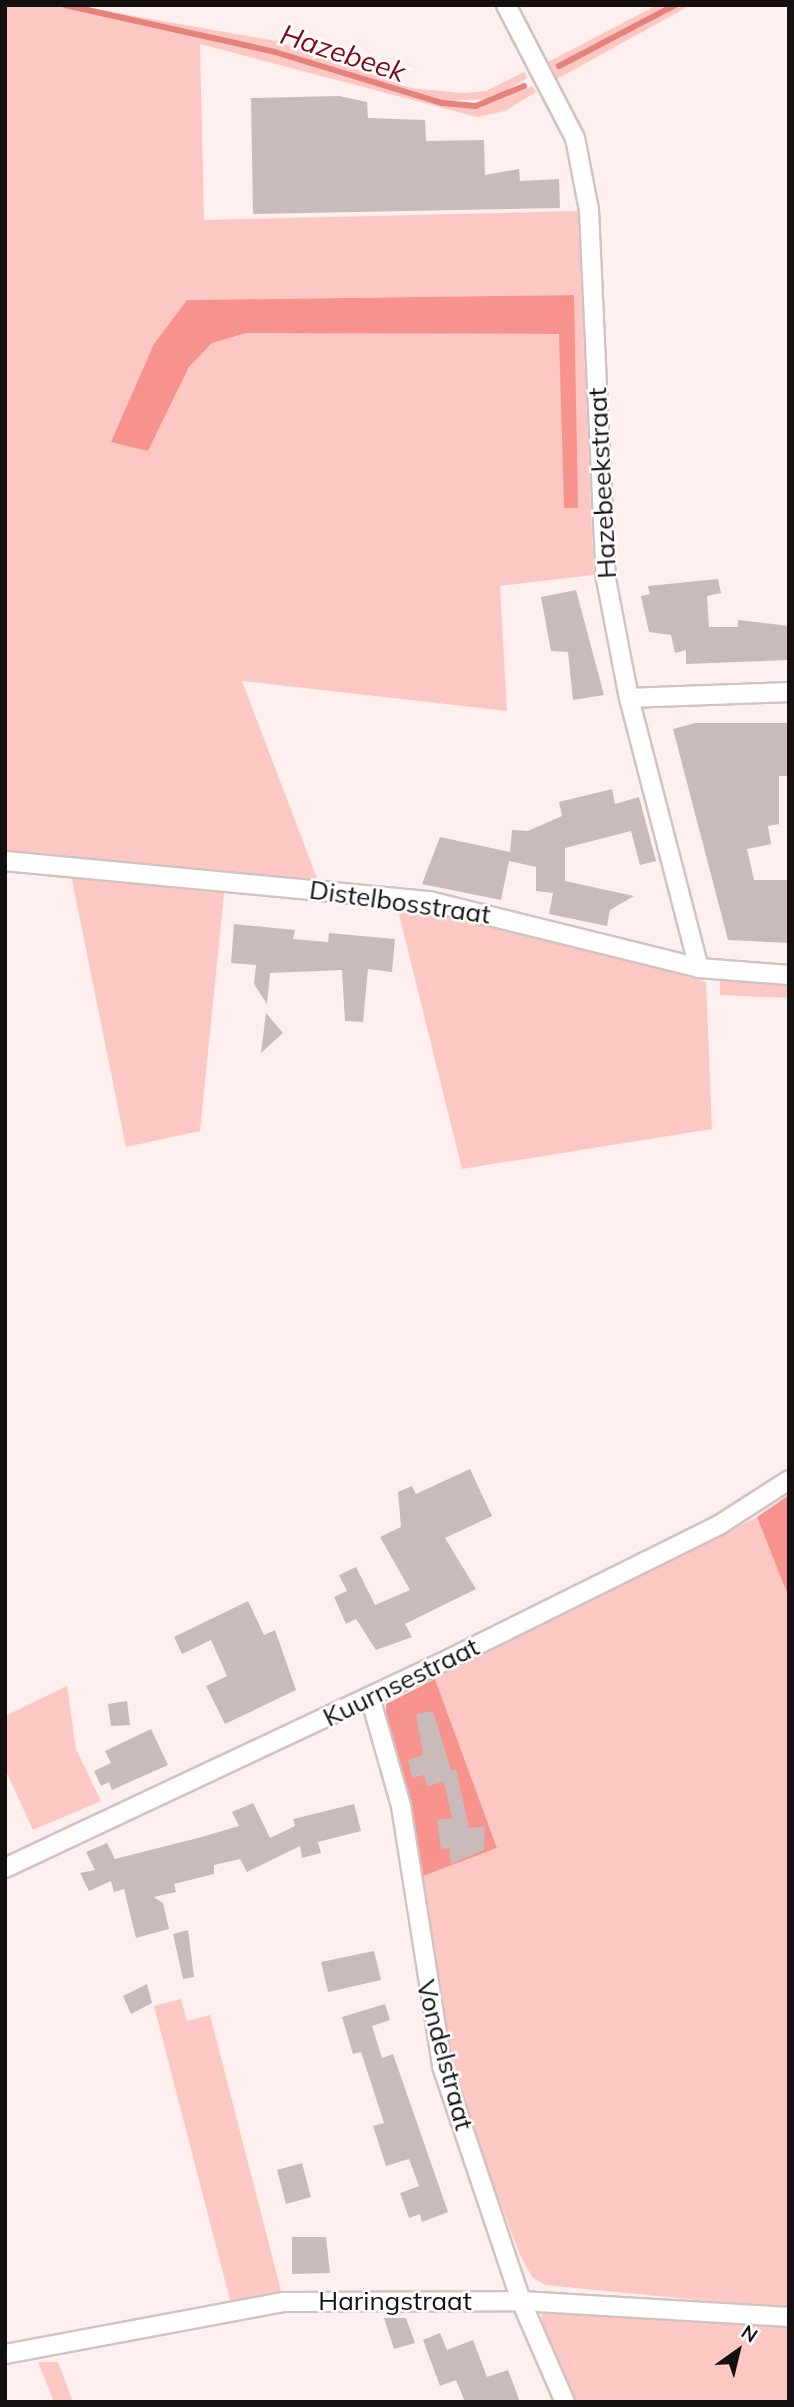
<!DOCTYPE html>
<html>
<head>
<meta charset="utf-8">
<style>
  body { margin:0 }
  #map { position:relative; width:794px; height:2407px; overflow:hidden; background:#fff0ef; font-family:Mulish,sans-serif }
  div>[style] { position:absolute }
  .green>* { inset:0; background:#fdc8c3 }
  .forest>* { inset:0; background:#f8928c }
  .stream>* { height:6px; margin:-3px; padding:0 3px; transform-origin:3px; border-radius:3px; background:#e6827c }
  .building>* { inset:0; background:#c9bbb9 }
  .roads { filter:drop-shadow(2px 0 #d1c3c2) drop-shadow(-2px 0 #d1c3c2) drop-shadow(0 2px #d1c3c2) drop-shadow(0 -2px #d1c3c2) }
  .minor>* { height:18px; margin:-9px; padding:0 9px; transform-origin:9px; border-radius:9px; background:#fff }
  span { translate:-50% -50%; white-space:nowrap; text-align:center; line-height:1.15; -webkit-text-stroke:5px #fff; paint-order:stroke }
  .street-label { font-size:26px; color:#151010 }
  .water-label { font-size:28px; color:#850616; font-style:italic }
  .frame { position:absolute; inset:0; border:7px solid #151010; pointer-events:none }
  .north { position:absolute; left:703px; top:2316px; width:70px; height:70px; -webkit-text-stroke:5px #fff; paint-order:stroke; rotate:34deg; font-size:19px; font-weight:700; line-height:28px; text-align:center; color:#151010 }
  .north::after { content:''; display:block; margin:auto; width:24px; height:32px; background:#151010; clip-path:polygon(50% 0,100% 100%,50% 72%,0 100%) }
</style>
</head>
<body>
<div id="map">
  <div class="green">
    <i style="clip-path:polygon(evenodd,5px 5px,57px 5px,271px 53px,441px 105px,477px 109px,532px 86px,536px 92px,505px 111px,477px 117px,200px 44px,204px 220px,578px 211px,594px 575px,500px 586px,507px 711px,242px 681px,318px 881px,5px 854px,5px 5px,573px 295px,564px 507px,560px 334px,246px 332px,212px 343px,189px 367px,148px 451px,187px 300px,573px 295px)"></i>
    <i style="clip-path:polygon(72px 5px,276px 41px,411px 88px,462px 93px,486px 91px,524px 72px,527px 78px,492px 99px,444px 101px,408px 95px,278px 50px)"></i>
    <i style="clip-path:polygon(657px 5px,691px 5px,557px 79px,548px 62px)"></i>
    <i style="clip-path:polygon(70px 870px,225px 884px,200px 1131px,126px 1147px)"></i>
    <i style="clip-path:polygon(396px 902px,458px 912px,706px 982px,712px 1129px,462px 1169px)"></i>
    <i style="clip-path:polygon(720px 981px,789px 985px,789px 998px,720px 995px)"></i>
    <i style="clip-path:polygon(757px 1517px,789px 1598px,789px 2309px,545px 2285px,532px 2277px,520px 2255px,468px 2118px,423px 1938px,423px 1876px,497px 1848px,435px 1679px)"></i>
    <i style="clip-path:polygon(67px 1686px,76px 1749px,101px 1801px,33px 1830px,5px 1769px,5px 1716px)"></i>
    <i style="clip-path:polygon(181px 1999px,187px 2021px,210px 2015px,281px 2291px,231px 2304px,154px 2006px)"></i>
    <i style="clip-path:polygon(553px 2308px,789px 2326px,789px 2402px,574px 2402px,541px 2328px,542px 2312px)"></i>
    <i style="clip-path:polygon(38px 2362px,58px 2362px,73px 2402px,54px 2402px)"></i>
  </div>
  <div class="forest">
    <i style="clip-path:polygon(574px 295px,578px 508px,564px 508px,559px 334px,246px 333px,212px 343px,189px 367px,148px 451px,111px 442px,154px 344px,187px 300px)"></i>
    <i style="clip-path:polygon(789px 1495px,789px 1598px,757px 1517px)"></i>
    <i style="clip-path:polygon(435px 1679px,497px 1848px,423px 1876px,385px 1723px,386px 1704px)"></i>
  </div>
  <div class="stream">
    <i style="left:65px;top:5px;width:215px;rotate:12.6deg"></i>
    <i style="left:275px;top:52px;width:175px;rotate:17deg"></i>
    <i style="left:442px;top:103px;width:34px;rotate:5deg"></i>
    <i style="left:476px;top:106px;width:52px;rotate:-22.6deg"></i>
    <i style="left:559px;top:66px;width:131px;rotate:-27.7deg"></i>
  </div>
  <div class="building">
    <i style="clip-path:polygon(339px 96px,367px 102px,368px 118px,425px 120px,426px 141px,484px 140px,485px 175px,519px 169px,520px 181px,559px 179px,560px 208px,253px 214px,251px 98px)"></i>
    <i style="clip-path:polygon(718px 579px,721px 593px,707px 596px,709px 627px,738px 627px,738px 620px,789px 626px,789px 660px,686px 664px,686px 650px,675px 653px,671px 635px,649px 632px,641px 596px,650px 594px,648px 586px)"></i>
    <i style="clip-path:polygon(576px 590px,604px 695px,573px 700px,568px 652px,551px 651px,541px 597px)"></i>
    <i style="clip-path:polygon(695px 723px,789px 723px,789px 776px,779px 776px,779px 824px,768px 826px,771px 844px,747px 849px,754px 880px,789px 880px,789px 943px,728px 940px,673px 729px)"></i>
    <i style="clip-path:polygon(612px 789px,615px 804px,639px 797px,656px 861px,640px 865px,631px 831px,565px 848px,565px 881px,634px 896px,610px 910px,607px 926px,549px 914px,553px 893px,536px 891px,536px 867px,509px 861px,501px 900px,422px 884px,440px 837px,510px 852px,512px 830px,528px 831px,562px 816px,559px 802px)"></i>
    <i style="clip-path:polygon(234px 924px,295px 930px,293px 939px,328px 942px,329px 933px,395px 939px,392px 972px,368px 969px,363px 1022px,345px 1021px,342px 970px,270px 973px,267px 1004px,254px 984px,256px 965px,231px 963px)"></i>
    <i style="clip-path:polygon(266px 1013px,283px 1033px,261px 1053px)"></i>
    <i style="clip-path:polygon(470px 1469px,492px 1516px,445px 1538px,476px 1589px,405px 1624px,412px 1637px,376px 1650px,356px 1619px,346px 1624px,334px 1597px,347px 1591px,339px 1575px,356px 1567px,375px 1605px,410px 1590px,380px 1537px,401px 1527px,398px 1492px,412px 1486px,416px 1494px)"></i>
    <i style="clip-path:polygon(248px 1601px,264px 1635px,275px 1630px,296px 1690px,225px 1724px,206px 1686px,227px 1676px,211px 1640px,182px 1654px,174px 1637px)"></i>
    <i style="clip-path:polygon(127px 1701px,130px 1725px,111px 1726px,108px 1704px)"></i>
    <i style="clip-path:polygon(433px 1711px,451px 1770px,456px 1769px,469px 1828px,485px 1826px,484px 1850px,451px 1864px,449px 1848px,441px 1849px,437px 1820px,452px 1818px,444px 1782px,427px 1786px,424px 1775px,412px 1778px,408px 1760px,423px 1755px,416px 1714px)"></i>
    <i style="clip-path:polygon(151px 1729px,168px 1765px,112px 1790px,109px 1782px,101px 1786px,94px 1771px,111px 1763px,105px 1751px)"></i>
    <i style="clip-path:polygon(253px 1803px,270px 1838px,295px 1826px,293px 1819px,354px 1804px,361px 1831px,318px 1842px,321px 1853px,302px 1858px,300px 1846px,247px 1872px,240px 1859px,214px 1865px,214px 1874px,174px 1884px,176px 1892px,154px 1897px,163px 1903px,169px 1929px,136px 1938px,124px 1889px,114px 1892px,111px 1881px,89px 1891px,80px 1873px,95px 1870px,86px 1852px,107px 1843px,115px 1859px,198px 1838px,239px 1826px,232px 1812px)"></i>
    <i style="clip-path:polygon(188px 1930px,194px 1977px,183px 1979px,173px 1934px)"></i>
    <i style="clip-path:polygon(374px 1951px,381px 1980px,328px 1992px,321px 1962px)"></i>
    <i style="clip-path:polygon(147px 1984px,152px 2003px,131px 2014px,123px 1996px)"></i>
    <i style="clip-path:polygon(385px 2004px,390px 2020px,372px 2026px,382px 2058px,393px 2054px,448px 2212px,422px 2222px,420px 2214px,409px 2218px,400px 2193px,419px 2186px,409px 2159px,386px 2166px,373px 2126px,384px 2123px,361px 2052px,353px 2054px,342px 2017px)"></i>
    <i style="clip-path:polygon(302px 2163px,311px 2197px,286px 2204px,277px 2170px)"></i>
    <i style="clip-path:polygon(292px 2237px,326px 2237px,330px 2273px,292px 2274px)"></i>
    <i style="clip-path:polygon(384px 2318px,406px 2318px,415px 2343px,394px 2349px)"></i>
    <i style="clip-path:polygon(440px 2333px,447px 2350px,473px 2340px,487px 2377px,508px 2370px,520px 2402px,465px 2402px,456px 2380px,440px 2386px,423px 2340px)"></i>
  </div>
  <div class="roads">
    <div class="minor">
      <i style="left:506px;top:5px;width:150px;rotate:62.6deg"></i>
      <i style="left:575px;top:138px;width:73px;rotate:79deg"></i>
      <i style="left:589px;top:210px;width:369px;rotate:87.4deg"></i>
      <i style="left:606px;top:579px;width:121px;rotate:79.1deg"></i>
      <i style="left:629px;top:698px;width:279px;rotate:75.5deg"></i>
      <i style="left:629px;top:698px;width:160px;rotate:-2.1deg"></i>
      <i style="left:5px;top:861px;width:426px;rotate:5.4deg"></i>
      <i style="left:429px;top:901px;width:278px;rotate:13.9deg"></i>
      <i style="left:699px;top:968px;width:90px;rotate:4.4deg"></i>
      <i style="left:370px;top:1697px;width:113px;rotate:74.1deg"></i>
      <i style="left:401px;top:1806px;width:263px;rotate:81deg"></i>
      <i style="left:442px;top:2066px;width:248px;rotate:71.4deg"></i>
      <i style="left:521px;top:2301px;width:110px;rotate:66.5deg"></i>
      <i style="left:5px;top:1868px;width:480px;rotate:-25.2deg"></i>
      <i style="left:439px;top:1664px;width:313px;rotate:-26.4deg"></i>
      <i style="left:719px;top:1525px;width:83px;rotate:-32.7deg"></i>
      <i style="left:5px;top:2354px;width:283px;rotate:-10.6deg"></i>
      <i style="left:283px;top:2302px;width:238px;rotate:-0.2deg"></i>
      <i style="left:521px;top:2301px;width:268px;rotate:3.4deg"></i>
    </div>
  </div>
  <div class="street-label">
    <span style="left:602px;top:483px;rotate:-93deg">Hazebeekstraat</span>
    <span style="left:400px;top:902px;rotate:8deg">Distelbosstraat</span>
    <span style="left:401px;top:1682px;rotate:-26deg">Kuurnsestraat</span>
    <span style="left:445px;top:2055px;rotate:75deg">Vondelstraat</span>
    <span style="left:395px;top:2301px">Haringstraat</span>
  </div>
  <div class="water-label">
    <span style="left:343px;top:53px;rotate:18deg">Hazebeek</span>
  </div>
  <div class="frame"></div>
  <div class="north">N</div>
</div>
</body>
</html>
